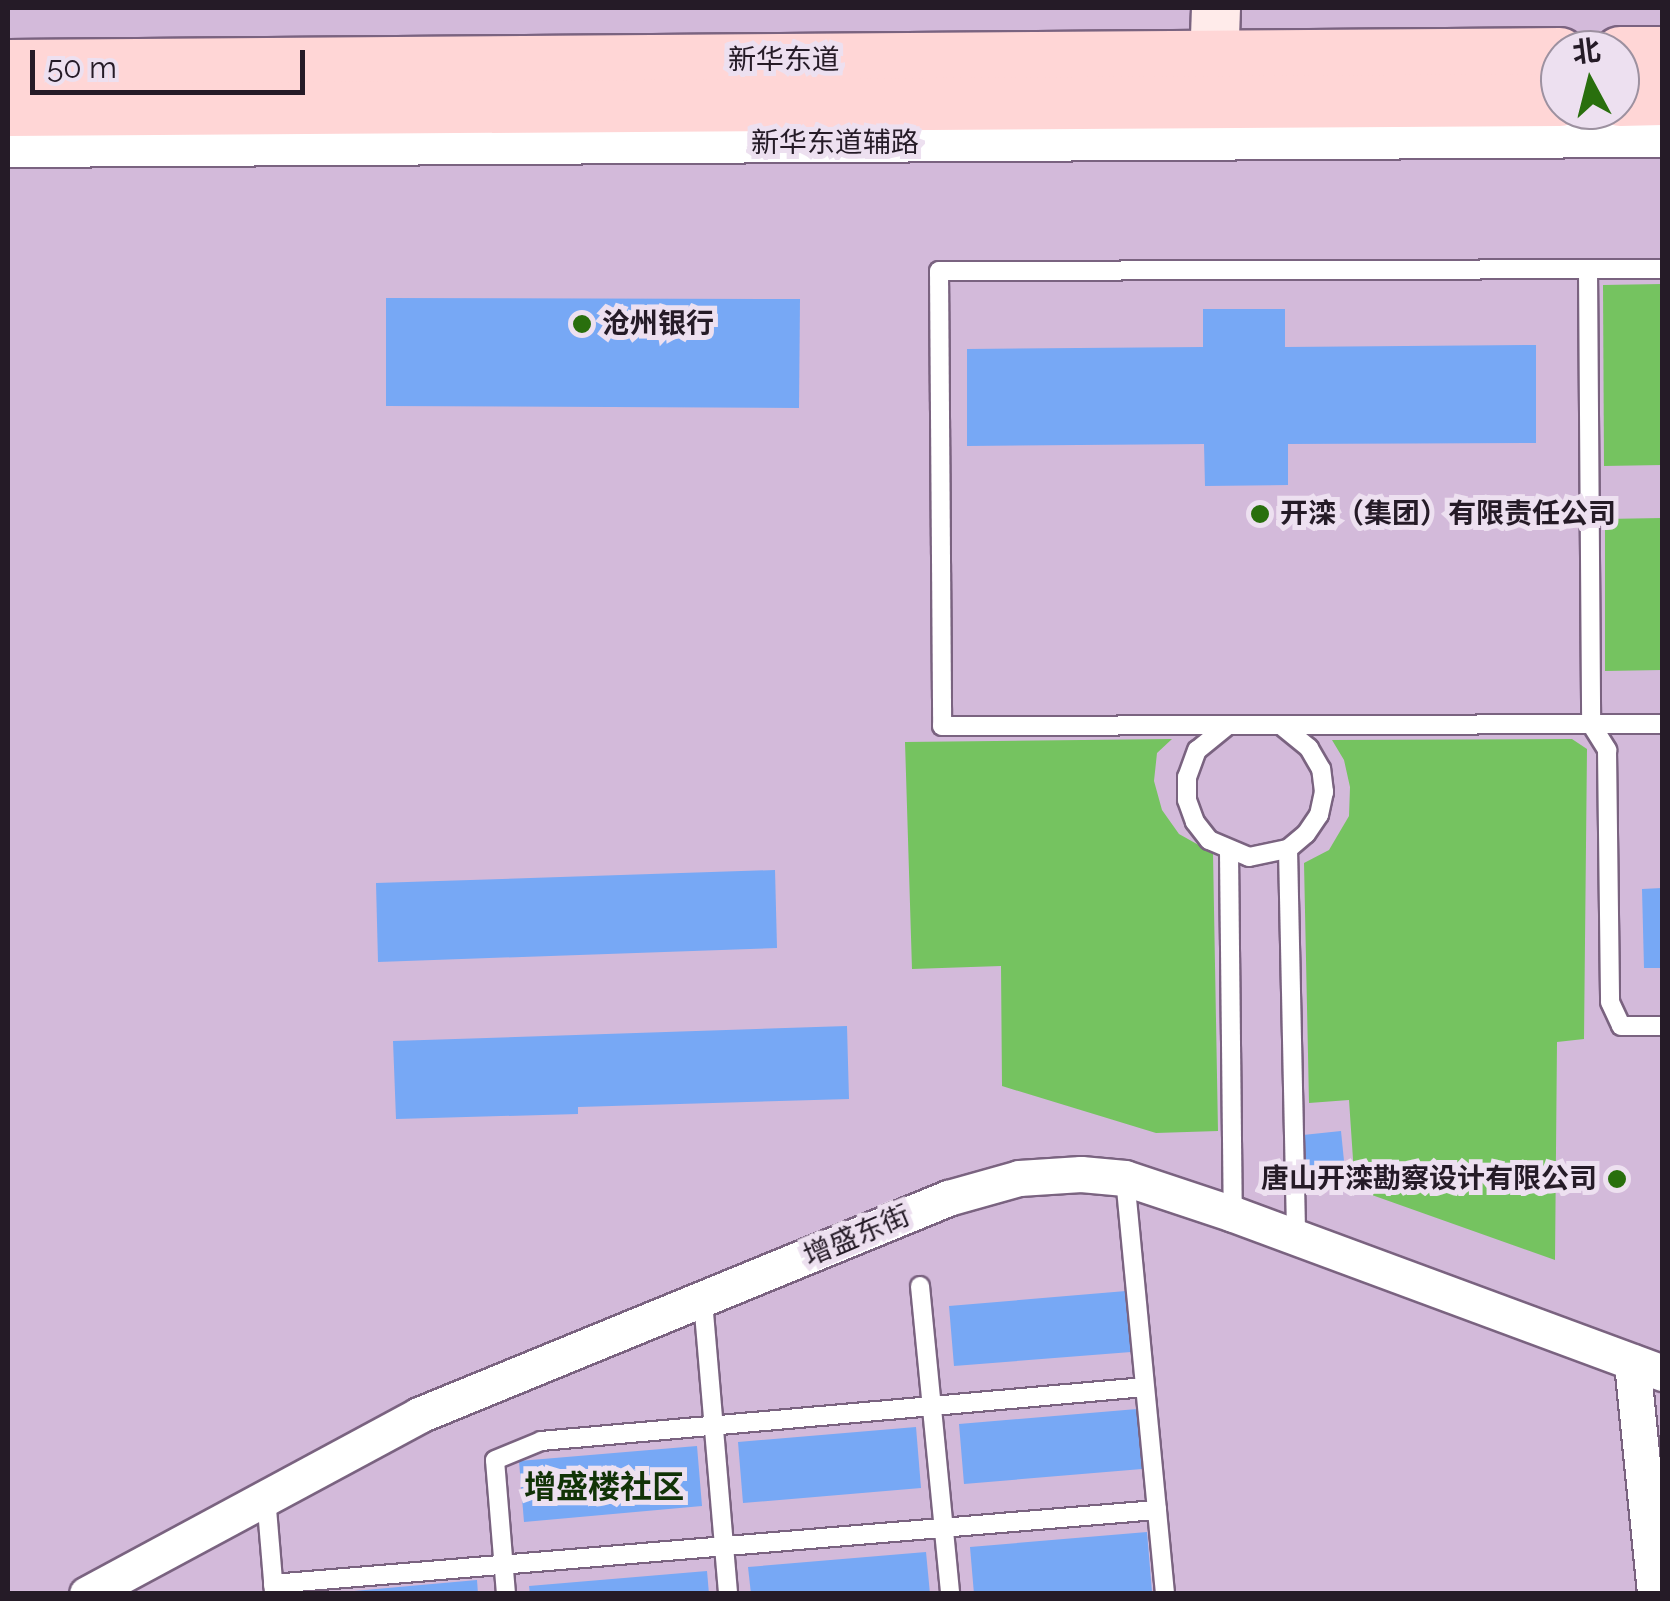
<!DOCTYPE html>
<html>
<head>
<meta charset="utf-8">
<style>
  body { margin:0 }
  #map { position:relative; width:1670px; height:1601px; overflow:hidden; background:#d3bada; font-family:Raleway,"Noto Sans SC",sans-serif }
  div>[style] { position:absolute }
  .green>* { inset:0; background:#75c360 }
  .building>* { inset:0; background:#77a8f5 }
  .roads { filter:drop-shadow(2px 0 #7a6380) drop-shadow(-2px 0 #7a6380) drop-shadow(0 2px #7a6380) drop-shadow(0 -2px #7a6380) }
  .lane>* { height:18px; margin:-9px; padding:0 9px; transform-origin:9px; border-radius:9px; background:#fff }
  .street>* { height:35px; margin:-17.5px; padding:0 17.5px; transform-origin:17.5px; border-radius:17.5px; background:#fff }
  .secondary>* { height:48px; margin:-24px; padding:0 24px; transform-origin:24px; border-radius:24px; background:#ffebea }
  .primary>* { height:52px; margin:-26px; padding:0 26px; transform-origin:26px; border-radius:26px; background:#ffd6d6 }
  .dots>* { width:28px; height:28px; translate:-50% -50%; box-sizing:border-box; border:5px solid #ede0f0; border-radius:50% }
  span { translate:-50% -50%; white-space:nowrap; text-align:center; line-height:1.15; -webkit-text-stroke:10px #ede0f0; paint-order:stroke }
  .street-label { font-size:28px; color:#251b27 }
  .poi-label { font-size:28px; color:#251b27; font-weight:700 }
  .left { translate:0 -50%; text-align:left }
  .right { translate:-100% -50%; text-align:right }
  .quarter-label { font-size:32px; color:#113307; font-weight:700 }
  .frame { position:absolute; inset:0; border:10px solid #251b27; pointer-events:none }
  .north { position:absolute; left:1540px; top:30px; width:100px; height:100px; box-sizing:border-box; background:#ede0f0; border:2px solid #9d91a0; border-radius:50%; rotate:353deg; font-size:28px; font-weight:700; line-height:40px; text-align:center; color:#251b27 }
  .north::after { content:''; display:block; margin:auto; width:35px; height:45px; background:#296f0d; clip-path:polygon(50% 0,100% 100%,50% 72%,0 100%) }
  .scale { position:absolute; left:30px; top:50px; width:275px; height:45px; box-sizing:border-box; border:5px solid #251b27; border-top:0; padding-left:12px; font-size:30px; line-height:35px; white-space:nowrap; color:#251b27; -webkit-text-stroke:8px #ede0f0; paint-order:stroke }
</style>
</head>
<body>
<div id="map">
  <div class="green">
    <i style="clip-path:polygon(1662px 284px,1662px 465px,1604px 466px,1603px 285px)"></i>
    <i style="clip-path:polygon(1662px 518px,1662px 670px,1605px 671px,1605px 519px)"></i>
    <i style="clip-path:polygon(1172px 739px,1157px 753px,1154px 781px,1162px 810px,1179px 834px,1213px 853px,1218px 1131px,1156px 1133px,1002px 1086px,1001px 966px,912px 969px,905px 742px)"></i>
    <i style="clip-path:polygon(1572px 739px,1587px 749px,1584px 1039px,1557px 1042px,1555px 1260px,1355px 1189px,1349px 1100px,1309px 1103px,1304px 863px,1329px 850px,1349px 816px,1350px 787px,1344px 760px,1332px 740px)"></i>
  </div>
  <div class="building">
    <i style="clip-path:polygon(386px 298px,800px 299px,799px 408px,386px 406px)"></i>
    <i style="clip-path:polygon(1203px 309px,1285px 309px,1285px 347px,1536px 345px,1536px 443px,1288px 444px,1288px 485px,1205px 486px,1204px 444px,967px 446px,967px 349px,1203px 347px)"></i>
    <i style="clip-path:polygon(775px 870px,777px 948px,378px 962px,376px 883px)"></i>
    <i style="clip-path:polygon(1662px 888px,1662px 968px,1644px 968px,1642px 889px)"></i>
    <i style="clip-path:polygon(847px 1026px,849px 1099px,578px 1107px,578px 1114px,396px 1119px,393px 1041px)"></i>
    <i style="clip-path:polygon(1341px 1131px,1345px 1171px,1306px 1175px,1303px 1135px)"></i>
    <i style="clip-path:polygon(1126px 1291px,1131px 1352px,954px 1366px,949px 1306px)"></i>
    <i style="clip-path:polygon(1137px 1409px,1142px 1469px,964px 1484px,959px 1424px)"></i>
    <i style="clip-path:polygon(916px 1427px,921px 1488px,743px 1503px,738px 1442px)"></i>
    <i style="clip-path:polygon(697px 1446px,702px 1506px,524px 1522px,519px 1461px)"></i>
    <i style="clip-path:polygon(1147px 1532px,1152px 1592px,974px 1594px,970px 1547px)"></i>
    <i style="clip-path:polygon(926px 1552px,930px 1594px,751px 1594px,748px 1567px)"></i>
    <i style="clip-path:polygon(707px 1571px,709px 1594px,530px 1594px,529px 1586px)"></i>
    <i style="clip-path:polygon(477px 1580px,478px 1594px,354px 1594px,354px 1591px)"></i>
  </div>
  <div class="roads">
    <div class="lane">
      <i style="left:1662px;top:269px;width:723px;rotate:179.84deg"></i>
      <i style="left:939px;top:271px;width:455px;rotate:89.6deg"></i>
      <i style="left:942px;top:726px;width:720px;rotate:-0.16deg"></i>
      <i style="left:1588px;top:270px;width:454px;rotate:89.6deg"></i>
      <i style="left:1591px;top:724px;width:31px;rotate:58deg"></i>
      <i style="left:1607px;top:750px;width:252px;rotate:89.3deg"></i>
      <i style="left:1610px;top:1002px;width:26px;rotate:65deg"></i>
      <i style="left:1621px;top:1026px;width:41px"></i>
      <i style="left:1227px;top:726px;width:38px;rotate:141deg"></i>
      <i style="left:1197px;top:750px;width:29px;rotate:110deg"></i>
      <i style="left:1187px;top:777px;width:23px;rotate:90deg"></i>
      <i style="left:1187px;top:800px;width:23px;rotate:70deg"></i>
      <i style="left:1195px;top:822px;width:23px;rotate:52deg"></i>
      <i style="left:1209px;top:840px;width:43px;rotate:23deg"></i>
      <i style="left:1249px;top:857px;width:40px;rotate:-12deg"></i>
      <i style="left:1288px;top:849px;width:23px;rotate:-40deg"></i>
      <i style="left:1306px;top:834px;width:23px;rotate:-56deg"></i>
      <i style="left:1319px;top:815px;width:24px;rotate:-78deg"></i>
      <i style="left:1324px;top:792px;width:23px;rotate:-97deg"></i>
      <i style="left:1321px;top:769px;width:24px;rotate:-120deg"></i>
      <i style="left:1309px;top:748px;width:36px;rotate:-141deg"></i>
      <i style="left:1288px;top:849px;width:388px;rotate:88.8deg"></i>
      <i style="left:1229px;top:852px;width:362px;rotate:89.4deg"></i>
      <i style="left:1125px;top:1178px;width:418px;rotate:84.5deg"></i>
      <i style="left:920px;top:1286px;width:309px;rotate:84.4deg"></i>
      <i style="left:703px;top:1301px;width:294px;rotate:85.1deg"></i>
      <i style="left:266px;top:1497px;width:96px;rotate:85.2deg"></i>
      <i style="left:273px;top:1584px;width:887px;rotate:-4.79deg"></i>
      <i style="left:506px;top:1594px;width:134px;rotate:-94.7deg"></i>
      <i style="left:495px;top:1460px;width:50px;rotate:-22.4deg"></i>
      <i style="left:541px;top:1441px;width:606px;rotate:-5.11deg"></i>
    </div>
    <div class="street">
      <i style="left:8px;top:149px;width:1654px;rotate:-0.35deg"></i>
      <i style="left:1632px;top:1362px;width:233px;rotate:84.3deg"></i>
      <i style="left:87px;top:1594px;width:377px;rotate:-28.3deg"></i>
      <i style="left:419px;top:1415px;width:572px;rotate:-22.3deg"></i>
      <i style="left:948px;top:1198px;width:74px;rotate:-15.7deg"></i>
      <i style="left:1019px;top:1178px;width:62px;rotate:-3.7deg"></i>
      <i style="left:1081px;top:1174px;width:44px;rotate:5.2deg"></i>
      <i style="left:1125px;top:1178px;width:114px;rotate:18.4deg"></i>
      <i style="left:1233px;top:1214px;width:458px;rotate:20.3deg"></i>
    </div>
    <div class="secondary">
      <i style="left:1213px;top:94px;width:86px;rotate:-88deg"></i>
    </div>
    <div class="primary">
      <i style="left:1620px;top:53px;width:42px"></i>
      <i style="left:8px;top:66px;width:1552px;rotate:-0.44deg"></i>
      <i style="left:1620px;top:100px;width:42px;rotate:-1.4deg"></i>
      <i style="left:8px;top:110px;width:1552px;rotate:-0.37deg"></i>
    </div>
  </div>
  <div class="dots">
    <i style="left:582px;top:324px;background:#296f0d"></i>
    <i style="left:1260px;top:514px;background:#296f0d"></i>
    <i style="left:1617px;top:1179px;background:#296f0d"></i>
  </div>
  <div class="street-label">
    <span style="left:784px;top:60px">新华东道</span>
    <span style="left:835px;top:143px">新华东道辅路</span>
    <span style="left:857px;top:1236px;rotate:-23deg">增盛东街</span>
  </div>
  <div class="poi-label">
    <span class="left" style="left:602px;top:324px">沧州银行</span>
    <span class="left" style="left:1280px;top:514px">开滦（集团）有限责任公司</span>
    <span class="right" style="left:1597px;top:1179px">唐山开滦勘察设计有限公司</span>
  </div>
  <div class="quarter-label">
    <span style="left:604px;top:1487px">增盛楼社区</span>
  </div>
  <div class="frame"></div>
  <div class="north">北</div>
  <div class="scale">50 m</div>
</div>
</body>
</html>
